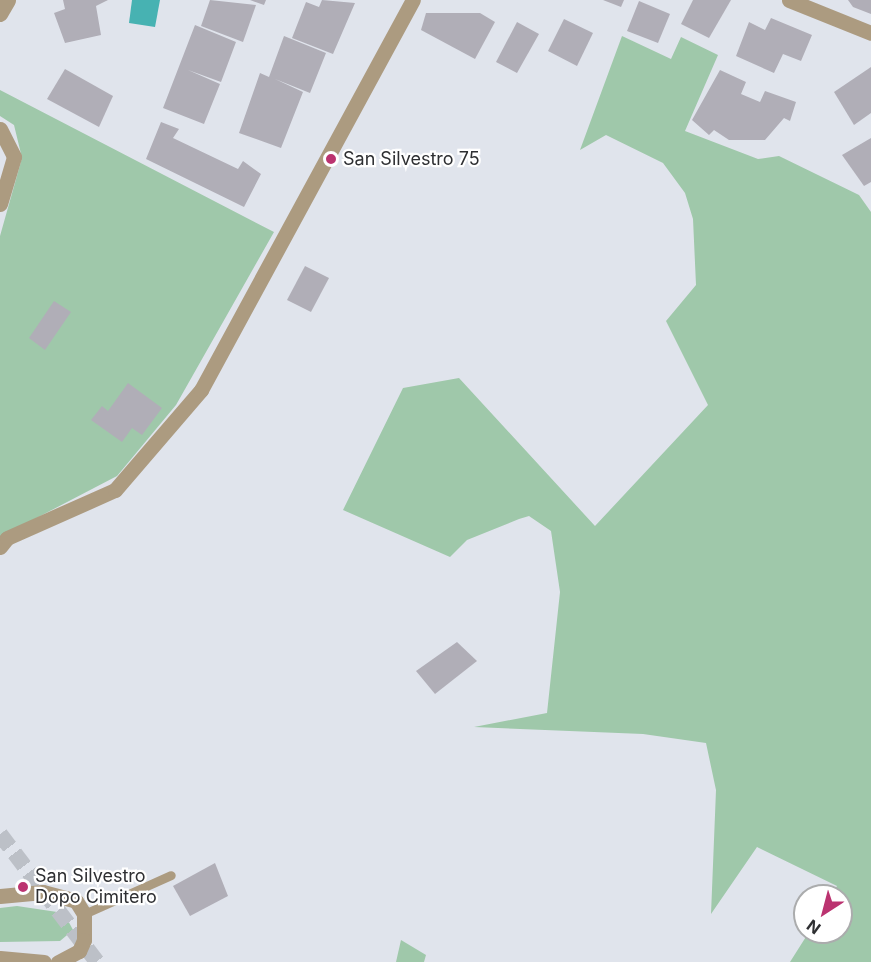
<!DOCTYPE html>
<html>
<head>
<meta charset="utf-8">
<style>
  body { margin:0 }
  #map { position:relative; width:871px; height:962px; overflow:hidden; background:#e0e4ec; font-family:Inter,sans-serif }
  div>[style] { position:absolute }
  .green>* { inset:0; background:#9fc8aa }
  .water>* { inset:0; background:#47b2b2 }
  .building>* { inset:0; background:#b0aeb7 }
  .trunk-tunnel>* { height:16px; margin-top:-8px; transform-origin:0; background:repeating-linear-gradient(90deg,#bcc0c7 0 16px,transparent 0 24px) }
  .service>* { height:9px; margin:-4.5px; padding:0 4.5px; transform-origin:4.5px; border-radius:4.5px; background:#ac9b80 }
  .minor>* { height:15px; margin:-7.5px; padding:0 7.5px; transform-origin:7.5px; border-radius:7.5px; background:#ac9b80 }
  .tertiary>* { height:15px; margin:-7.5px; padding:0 7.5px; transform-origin:7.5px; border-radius:7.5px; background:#ac9b80 }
  .dots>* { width:16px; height:16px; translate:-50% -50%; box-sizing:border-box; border:3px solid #fff; border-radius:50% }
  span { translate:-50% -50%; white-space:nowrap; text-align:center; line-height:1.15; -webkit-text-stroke:4.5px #fff; paint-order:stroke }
  .poi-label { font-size:18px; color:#2e2f32 }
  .left { translate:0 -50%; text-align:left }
  .north { position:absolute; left:793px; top:884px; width:60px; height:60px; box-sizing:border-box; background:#fff; border:2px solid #abacad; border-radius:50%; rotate:216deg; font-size:16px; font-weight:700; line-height:24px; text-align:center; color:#2e2f32 }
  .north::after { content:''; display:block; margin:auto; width:21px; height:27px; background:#bb3370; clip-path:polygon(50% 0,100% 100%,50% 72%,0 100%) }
</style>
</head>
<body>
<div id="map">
  <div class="green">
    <i style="clip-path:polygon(622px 36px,671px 59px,681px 37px,718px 55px,685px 131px,758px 159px,779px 156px,859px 195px,871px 212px,871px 962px,790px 962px,809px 932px,841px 932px,841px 896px,831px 896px,837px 886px,757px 847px,711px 914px,716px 790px,706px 743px,643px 734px,474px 727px,547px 713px,560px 592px,551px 531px,529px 516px,519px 519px,467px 540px,450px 557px,343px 510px,403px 388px,459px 378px,595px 526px,708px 405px,666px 321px,696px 285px,693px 219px,685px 193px,663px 163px,606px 135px,580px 150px)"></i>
    <i style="clip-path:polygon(0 90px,274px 232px,176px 405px,117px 476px,0 537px,0 236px,22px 158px,14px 125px,0 116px)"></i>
    <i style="clip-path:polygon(17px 906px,64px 913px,73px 930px,60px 941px,0 942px,0 908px)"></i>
    <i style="clip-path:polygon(401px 940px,426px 955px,424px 962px,396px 962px)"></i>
  </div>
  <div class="water">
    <i style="clip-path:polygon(132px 0,160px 0,155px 27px,129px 23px)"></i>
  </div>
  <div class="building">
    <i style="clip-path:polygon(63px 0,108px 0,96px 6px,101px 35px,65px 43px,54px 13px,65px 9px)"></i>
    <i style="clip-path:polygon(210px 0,256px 5px,243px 42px,201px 26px)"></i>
    <i style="clip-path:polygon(250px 0,266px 0,264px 5px)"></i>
    <i style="clip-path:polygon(322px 0,355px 3px,333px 54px,292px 38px,306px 2px,319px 7px)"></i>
    <i style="clip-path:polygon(603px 0,624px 0,621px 7px)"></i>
    <i style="clip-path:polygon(693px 0,731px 0,709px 38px,681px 24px)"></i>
    <i style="clip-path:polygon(848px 0,871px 0,871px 14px,853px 7px)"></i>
    <i style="clip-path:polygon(639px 1px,670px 14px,658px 43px,627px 31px)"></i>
    <i style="clip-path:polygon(426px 13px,480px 13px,495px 22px,475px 59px,421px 30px)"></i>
    <i style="clip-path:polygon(771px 18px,812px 35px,801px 61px,783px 54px,774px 73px,736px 56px,749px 22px,765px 30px)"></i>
    <i style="clip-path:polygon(564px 19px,593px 33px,577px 66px,548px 51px)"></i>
    <i style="clip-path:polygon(517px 22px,539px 34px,517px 73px,496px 62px)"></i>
    <i style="clip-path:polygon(195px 25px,236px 42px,221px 82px,188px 70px,220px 84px,204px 124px,163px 108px)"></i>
    <i style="clip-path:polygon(284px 36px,326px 53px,310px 93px,275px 79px,303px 92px,281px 148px,239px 133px,260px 73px,269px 77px)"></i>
    <i style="clip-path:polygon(871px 67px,871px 113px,854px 125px,834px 92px)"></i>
    <i style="clip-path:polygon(65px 69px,113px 96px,99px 127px,47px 99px)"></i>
    <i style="clip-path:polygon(720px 70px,746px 82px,741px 94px,760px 102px,765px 91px,796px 102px,790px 121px,784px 118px,765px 140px,729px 140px,714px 130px,709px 135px,692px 120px)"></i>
    <i style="clip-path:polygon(161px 122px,179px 129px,173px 138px,238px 169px,243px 161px,261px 174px,244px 207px,146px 159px)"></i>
    <i style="clip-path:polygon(871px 138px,871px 182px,864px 186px,842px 155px)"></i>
    <i style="clip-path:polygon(305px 266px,329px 278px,311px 312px,287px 300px)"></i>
    <i style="clip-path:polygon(54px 301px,71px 312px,45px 350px,29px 338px)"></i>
    <i style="clip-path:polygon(128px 383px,162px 408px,142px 435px,132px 428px,122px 442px,91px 420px,102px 406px,108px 411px)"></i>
    <i style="clip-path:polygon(457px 642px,477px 661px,435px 694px,416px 671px)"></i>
    <i style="clip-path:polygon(215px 863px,228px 896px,190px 916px,173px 886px)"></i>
  </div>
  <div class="trunk-tunnel">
    <i style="left:0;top:834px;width:161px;rotate:52.8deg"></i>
  </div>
  <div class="service">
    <i style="left:84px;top:914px;width:95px;rotate:-24.1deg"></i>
  </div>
  <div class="minor">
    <i style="left:0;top:14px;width:16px;rotate:-60deg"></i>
  </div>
  <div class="tertiary">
    <i style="left:789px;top:0;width:88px;rotate:21.9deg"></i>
    <i style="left:0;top:129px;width:31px;rotate:63deg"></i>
    <i style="left:14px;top:157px;width:49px;rotate:106.6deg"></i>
    <i style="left:0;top:547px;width:11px;rotate:-52deg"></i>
    <i style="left:7px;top:538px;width:118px;rotate:-24deg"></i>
    <i style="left:115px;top:490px;width:132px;rotate:-49.3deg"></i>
    <i style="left:201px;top:390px;width:444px;rotate:-61.5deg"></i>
    <i style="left:0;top:896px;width:43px;rotate:-5.3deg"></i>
    <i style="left:43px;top:892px;width:34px;rotate:15deg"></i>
    <i style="left:76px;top:901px;width:15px;rotate:58deg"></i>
    <i style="left:84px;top:914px;width:26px;rotate:90deg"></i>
    <i style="left:84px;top:940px;width:12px;rotate:114deg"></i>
    <i style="left:79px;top:951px;width:24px;rotate:152deg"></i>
    <i style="left:0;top:958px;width:44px;rotate:5.2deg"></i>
  </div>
  <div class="dots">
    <i style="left:331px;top:159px;background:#bb3370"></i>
    <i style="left:23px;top:887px;background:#bb3370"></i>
  </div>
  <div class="poi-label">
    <span class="left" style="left:343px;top:159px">San Silvestro 75</span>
    <span class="left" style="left:35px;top:887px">San Silvestro<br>Dopo Cimitero</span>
  </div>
  <div class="north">N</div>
</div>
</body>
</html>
